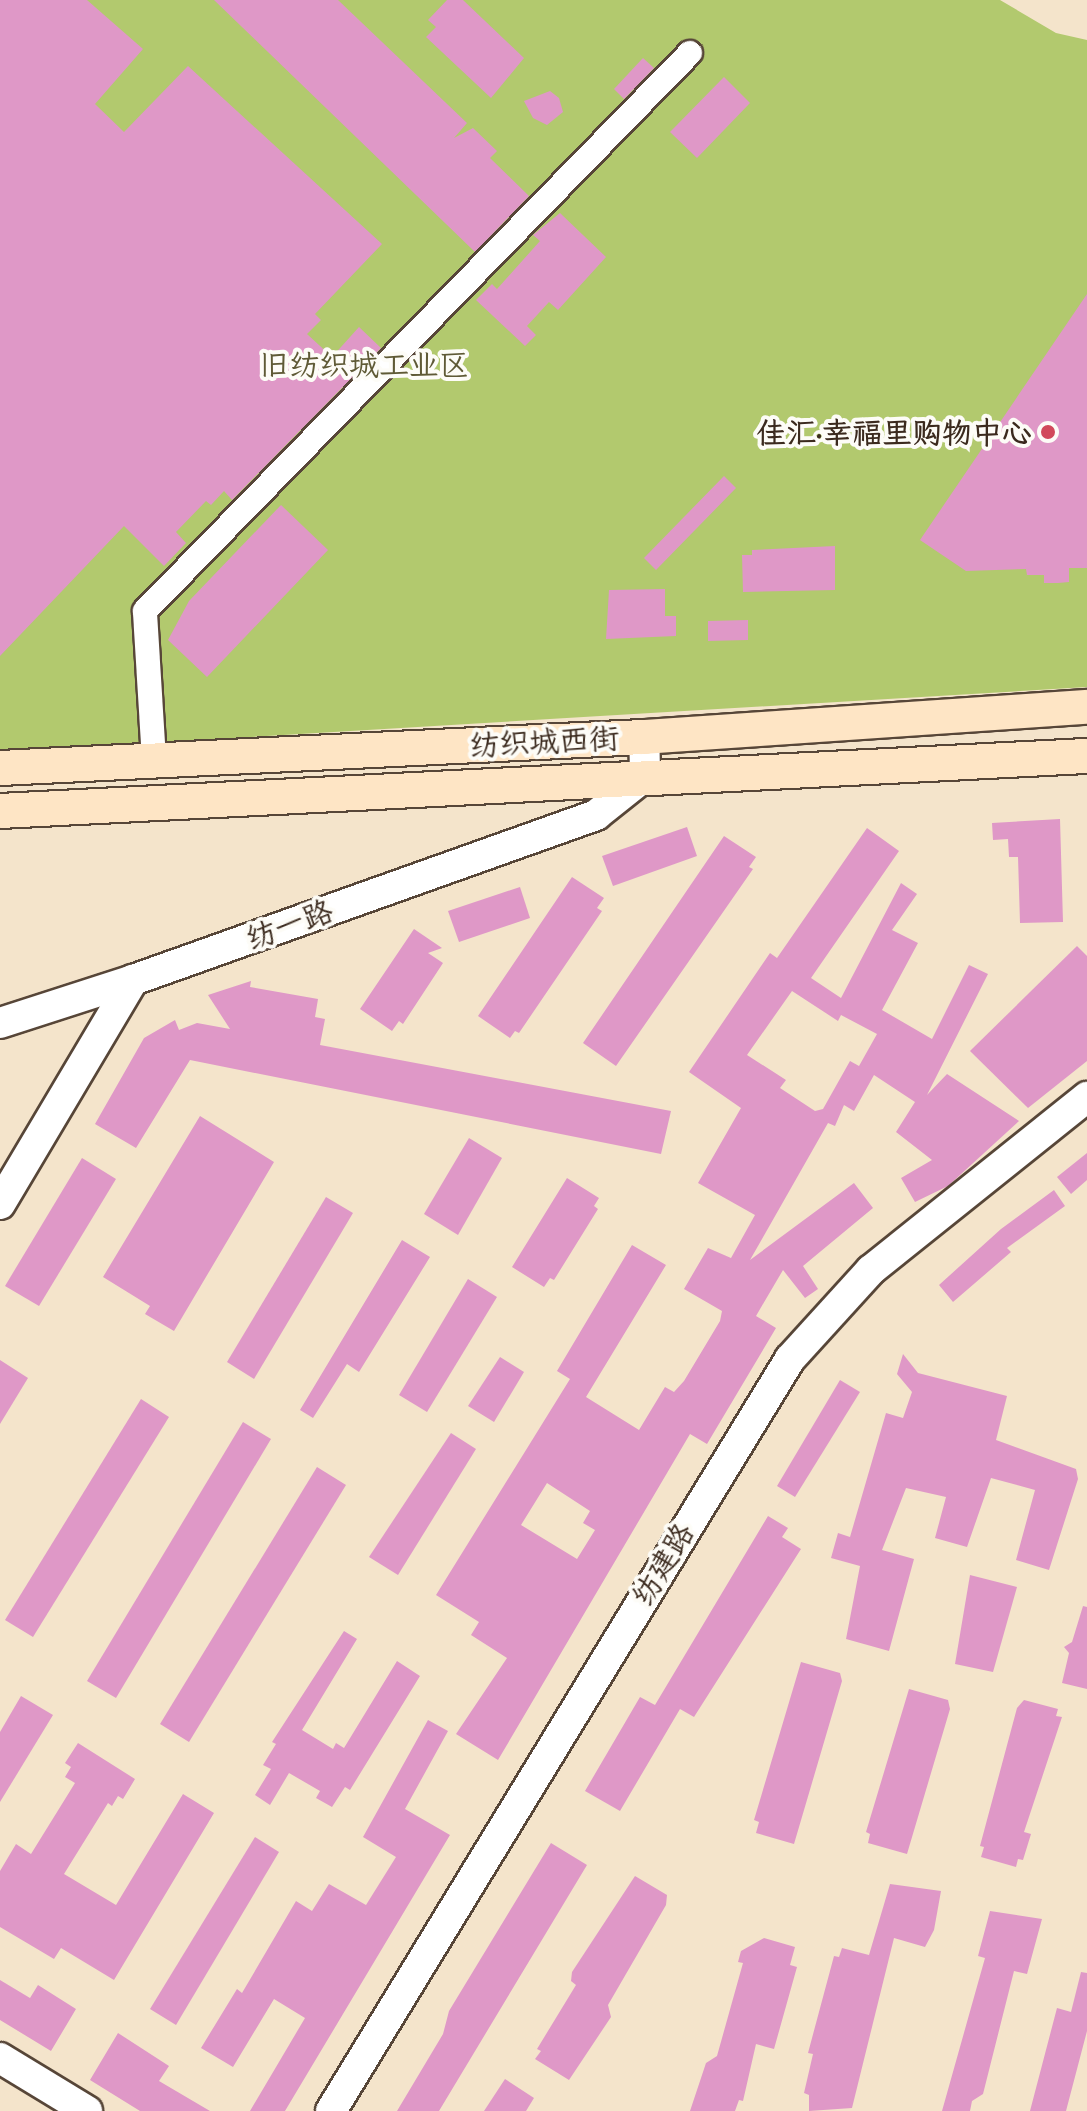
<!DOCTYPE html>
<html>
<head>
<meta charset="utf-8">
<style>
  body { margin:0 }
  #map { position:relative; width:1087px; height:2111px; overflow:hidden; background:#f4e4cb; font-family:"Patrick Hand","LXGW WenKai TC",sans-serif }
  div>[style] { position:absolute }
  .green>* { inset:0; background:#b2c96e }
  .building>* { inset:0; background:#df98c7 }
  .roads { filter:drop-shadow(2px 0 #574638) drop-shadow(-2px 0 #574638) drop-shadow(0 2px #574638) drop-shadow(0 -2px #574638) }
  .minor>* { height:24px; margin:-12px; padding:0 12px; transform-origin:12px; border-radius:12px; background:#fff }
  .tertiary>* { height:30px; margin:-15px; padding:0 15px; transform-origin:15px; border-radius:15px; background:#fff }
  .secondary>* { height:34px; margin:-17px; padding:0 17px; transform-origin:17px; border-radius:17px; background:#fee5c5 }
  .dots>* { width:22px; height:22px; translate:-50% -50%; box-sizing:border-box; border:4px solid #fdfcf7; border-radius:50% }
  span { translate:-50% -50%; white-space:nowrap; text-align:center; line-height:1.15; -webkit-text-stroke:8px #fdfcf7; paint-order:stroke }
  .park-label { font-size:30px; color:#5f5a36 }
  .poi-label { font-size:30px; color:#3b2a1e; font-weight:700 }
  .right { translate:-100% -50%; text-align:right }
  .street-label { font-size:30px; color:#3b2a1e }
</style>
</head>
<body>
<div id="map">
  <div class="green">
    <i style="clip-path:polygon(0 0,1000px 0,1056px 33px,1087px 40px,1087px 687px,0 752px)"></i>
  </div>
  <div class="building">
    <i style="clip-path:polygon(0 0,87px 0,143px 49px,95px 104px,124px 132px,188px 66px,382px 244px,315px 314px,321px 320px,307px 334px,332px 357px,359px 327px,381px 348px,232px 500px,224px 491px,211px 505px,206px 501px,176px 532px,186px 543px,164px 566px,124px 526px,0 656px)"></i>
    <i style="clip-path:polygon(214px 0,338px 0,467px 123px,454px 138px,473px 128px,497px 151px,490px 158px,529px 196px,475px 252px)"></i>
    <i style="clip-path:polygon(447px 0,463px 0,524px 58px,491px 98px,426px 37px,436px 27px,428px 20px)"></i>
    <i style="clip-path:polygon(643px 58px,654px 68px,624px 99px,614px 89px)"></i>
    <i style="clip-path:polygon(724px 77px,750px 103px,697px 158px,670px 132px)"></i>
    <i style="clip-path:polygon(550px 91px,559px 98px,563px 112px,547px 125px,533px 118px,524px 101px)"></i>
    <i style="clip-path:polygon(560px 213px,606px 257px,558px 310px,549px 302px,527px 326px,536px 335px,525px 346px,476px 300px,492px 284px,497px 289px,540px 241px,533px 235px)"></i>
    <i style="clip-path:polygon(1087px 294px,1087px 568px,1069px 568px,1069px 582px,1058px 583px,1044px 583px,1044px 575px,1027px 575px,1026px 569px,966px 571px,920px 540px)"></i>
    <i style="clip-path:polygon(724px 476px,736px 488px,656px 570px,644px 558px)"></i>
    <i style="clip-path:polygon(281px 505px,328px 550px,207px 677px,168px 640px,189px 601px)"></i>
    <i style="clip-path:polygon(835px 546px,835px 590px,743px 592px,742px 555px,752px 555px,752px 550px)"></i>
    <i style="clip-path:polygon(665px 589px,665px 616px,676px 616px,676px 636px,606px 639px,609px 590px)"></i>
    <i style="clip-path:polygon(748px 620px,748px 640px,708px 641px,708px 621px)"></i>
    <i style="clip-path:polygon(1060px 819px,1063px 922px,1020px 923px,1018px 857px,1009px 857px,1008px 839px,993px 840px,992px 823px)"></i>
    <i style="clip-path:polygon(687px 827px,697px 856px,613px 886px,602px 856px)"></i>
    <i style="clip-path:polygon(evenodd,867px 828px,899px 851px,811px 978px,841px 998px,901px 883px,917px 894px,892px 930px,918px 943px,882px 1010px,932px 1039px,969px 965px,988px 974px,927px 1095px,947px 1074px,1019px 1121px,948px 1186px,915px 1202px,901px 1178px,932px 1160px,896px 1132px,915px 1102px,874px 1075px,854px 1111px,844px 1105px,835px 1126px,828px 1123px,750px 1260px,854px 1183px,873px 1208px,803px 1266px,818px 1289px,805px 1298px,783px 1270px,756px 1316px,776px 1328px,707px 1444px,690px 1434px,498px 1760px,456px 1734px,507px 1658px,471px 1635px,479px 1622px,436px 1595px,570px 1379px,557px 1371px,632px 1245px,666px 1265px,586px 1397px,639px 1430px,665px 1387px,674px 1392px,684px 1381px,720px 1321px,722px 1311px,684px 1289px,708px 1248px,731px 1258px,755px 1215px,698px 1183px,741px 1108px,689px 1072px,770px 953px,777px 958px,867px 828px,792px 991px,838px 1021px,841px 1015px,877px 1034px,859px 1066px,850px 1061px,823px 1109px,815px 1111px,780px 1088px,786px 1080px,747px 1055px,792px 991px,867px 828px,547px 1483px,590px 1511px,583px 1523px,595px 1530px,577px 1559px,521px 1525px,547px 1483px)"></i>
    <i style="clip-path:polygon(724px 836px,756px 857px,749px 867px,753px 869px,616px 1066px,583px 1043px)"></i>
    <i style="clip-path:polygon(572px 877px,604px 898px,597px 908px,602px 911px,519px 1033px,515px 1031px,510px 1038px,478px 1016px)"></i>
    <i style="clip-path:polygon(520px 887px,530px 918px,459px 942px,448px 911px)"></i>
    <i style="clip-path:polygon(414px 929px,442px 948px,428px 953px,443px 963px,403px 1024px,399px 1021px,392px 1031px,360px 1009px)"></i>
    <i style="clip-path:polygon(1077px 946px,1087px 956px,1087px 1061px,1028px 1108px,970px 1051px)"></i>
    <i style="clip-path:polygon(251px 981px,250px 987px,318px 999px,315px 1017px,325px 1019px,320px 1045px,671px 1111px,661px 1154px,190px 1060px,136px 1148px,95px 1124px,144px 1038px,175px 1020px,179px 1030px,197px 1023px,230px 1029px,208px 995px)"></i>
    <i style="clip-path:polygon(200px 1116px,274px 1162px,174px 1331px,145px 1314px,150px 1306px,103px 1277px)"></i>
    <i style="clip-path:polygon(469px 1138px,502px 1158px,458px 1235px,424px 1214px)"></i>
    <i style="clip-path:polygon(1087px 1153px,1087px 1180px,1071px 1194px,1057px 1177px)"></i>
    <i style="clip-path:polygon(82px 1158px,116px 1179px,39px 1306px,5px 1286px)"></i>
    <i style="clip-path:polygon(567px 1178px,599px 1198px,594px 1206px,598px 1209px,554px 1280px,550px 1278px,544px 1287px,512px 1267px)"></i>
    <i style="clip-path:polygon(1054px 1190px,1065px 1206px,1007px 1248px,1011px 1252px,953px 1302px,939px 1285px,1001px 1229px)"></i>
    <i style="clip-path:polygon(326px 1197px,353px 1213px,254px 1379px,227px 1362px)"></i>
    <i style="clip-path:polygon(402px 1240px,430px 1257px,359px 1372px,347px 1364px,313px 1418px,300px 1410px)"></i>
    <i style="clip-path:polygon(468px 1279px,497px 1297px,427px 1412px,399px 1395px)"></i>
    <i style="clip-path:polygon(903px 1354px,918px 1373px,1007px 1396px,996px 1440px,1076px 1469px,1078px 1479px,1049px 1570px,1016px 1560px,1035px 1490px,991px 1478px,967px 1547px,935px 1538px,946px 1497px,906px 1488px,882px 1550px,914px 1559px,889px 1651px,846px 1639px,860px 1566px,831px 1558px,838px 1533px,850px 1537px,886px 1413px,903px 1418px,912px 1392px,897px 1374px)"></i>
    <i style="clip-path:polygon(500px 1357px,524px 1372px,494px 1422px,468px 1406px)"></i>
    <i style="clip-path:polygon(0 1360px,28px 1378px,0 1424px)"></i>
    <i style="clip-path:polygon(840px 1380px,860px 1392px,795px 1497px,777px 1486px)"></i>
    <i style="clip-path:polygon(141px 1399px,169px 1417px,33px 1637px,5px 1620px)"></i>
    <i style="clip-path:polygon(243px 1422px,271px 1439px,116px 1698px,87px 1681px)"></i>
    <i style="clip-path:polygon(451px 1433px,476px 1449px,398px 1575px,369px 1557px)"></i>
    <i style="clip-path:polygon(317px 1467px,346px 1485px,189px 1742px,160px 1724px)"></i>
    <i style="clip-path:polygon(768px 1516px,788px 1528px,782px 1537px,801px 1549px,694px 1717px,680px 1709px,620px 1811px,585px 1791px,640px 1697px,655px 1705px)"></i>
    <i style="clip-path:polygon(970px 1575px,1017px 1587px,993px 1672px,955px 1664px)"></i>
    <i style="clip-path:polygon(1083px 1606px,1087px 1607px,1087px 1689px,1062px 1683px,1069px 1653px,1064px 1647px,1072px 1642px)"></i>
    <i style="clip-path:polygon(344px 1631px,357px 1639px,302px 1730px,333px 1749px,336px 1743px,344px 1748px,397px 1661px,420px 1676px,350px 1790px,345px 1787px,332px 1807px,316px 1798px,320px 1791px,289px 1773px,270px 1805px,255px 1795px,271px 1769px,263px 1765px,276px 1744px,272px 1742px)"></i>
    <i style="clip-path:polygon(801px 1662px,840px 1673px,842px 1681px,794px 1844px,756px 1833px,759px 1822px,754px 1820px)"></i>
    <i style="clip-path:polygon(909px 1689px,948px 1700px,950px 1709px,907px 1854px,868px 1843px,870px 1834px,866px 1832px)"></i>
    <i style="clip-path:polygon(21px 1696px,53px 1715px,0 1802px,0 1732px)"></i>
    <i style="clip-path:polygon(1024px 1700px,1058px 1709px,1056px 1716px,1062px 1717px,1024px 1832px,1031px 1834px,1023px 1860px,1018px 1859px,1016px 1867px,981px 1857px,984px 1847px,980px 1846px,1017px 1708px)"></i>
    <i style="clip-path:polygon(428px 1720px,448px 1731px,405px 1809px,450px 1835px,285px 2111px,250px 2111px,305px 2018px,274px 1999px,233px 2067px,201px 2048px,237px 1989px,242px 1993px,296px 1901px,312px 1911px,329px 1884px,366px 1905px,396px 1857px,363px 1837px)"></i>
    <i style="clip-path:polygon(78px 1743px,135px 1779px,123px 1799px,118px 1796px,112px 1806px,108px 1803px,64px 1874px,116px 1905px,183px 1794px,214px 1813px,114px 1980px,61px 1948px,54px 1959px,0 1927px,0 1871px,16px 1844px,31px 1854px,75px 1783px,65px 1777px,71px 1767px,65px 1763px)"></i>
    <i style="clip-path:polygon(255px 1837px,279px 1852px,176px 2025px,150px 2009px)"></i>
    <i style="clip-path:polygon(551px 1843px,587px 1865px,439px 2111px,397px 2111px,443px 2034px,449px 2011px)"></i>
    <i style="clip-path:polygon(635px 1876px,667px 1895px,666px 1905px,608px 2005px,611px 2017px,569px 2080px,535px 2059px,541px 2051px,537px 2049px,576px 1985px,571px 1981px,572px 1972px)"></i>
    <i style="clip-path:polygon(890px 1884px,941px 1891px,934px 1930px,925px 1947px,894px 1938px,852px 2108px,809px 2111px,809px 2095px,804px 2093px,813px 2054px,808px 2053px,834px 1956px,839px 1957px,842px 1948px,869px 1955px)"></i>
    <i style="clip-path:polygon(990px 1911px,1042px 1919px,1027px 1974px,1014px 1971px,983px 2094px,972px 2101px,970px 2111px,942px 2111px,985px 1958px,978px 1956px)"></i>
    <i style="clip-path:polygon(764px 1938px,795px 1947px,790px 1965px,797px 1967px,774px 2049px,756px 2044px,743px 2101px,739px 2100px,735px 2111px,690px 2111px,706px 2063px,717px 2056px,743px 1963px,738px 1962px,741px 1951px)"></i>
    <i style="clip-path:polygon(1081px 1972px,1087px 1973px,1087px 2031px,1066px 2111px,1030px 2111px,1057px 2008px,1071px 2012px)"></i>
    <i style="clip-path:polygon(0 1980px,30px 1998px,38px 1985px,76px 2009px,51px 2051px,0 2020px)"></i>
    <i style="clip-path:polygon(118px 2033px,169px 2066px,159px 2081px,210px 2111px,140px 2111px,90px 2080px)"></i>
    <i style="clip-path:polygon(505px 2079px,534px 2098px,526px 2111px,484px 2111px)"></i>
  </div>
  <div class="roads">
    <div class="minor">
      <i style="left:154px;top:760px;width:149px;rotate:-93.5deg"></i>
      <i style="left:145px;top:611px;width:780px;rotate:-45.68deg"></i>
    </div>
    <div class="tertiary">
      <i style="left:0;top:1023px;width:140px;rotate:-17.9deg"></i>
      <i style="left:0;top:1204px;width:261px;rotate:-59.3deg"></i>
      <i style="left:133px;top:980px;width:492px;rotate:-19.6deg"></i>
      <i style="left:596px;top:815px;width:63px;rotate:-38.5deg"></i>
      <i style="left:645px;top:776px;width:39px;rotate:-91deg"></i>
      <i style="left:0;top:2058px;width:102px;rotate:31.3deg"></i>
      <i style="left:331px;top:2111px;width:881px;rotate:-58.6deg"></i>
      <i style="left:790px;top:1359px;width:120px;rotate:-47.7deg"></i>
      <i style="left:871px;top:1270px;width:277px;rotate:-38.7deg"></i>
    </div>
    <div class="secondary">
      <i style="left:0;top:768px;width:645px;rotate:-2.76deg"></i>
      <i style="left:644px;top:737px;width:444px;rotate:-3.9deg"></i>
      <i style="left:0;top:811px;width:1088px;rotate:-2.9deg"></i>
    </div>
  </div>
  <div class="dots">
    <i style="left:1048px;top:432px;background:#d1495b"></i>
  </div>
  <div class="park-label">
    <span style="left:364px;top:364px">旧纺织城工业区</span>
  </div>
  <div class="poi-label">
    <span class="right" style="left:1032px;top:432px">佳汇·幸福里购物中心</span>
  </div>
  <div class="street-label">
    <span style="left:544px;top:741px;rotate:-3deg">纺织城西街</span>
    <span style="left:289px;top:924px;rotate:-20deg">纺一路</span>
    <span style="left:662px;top:1564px;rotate:-59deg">纺建路</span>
  </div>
</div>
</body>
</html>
